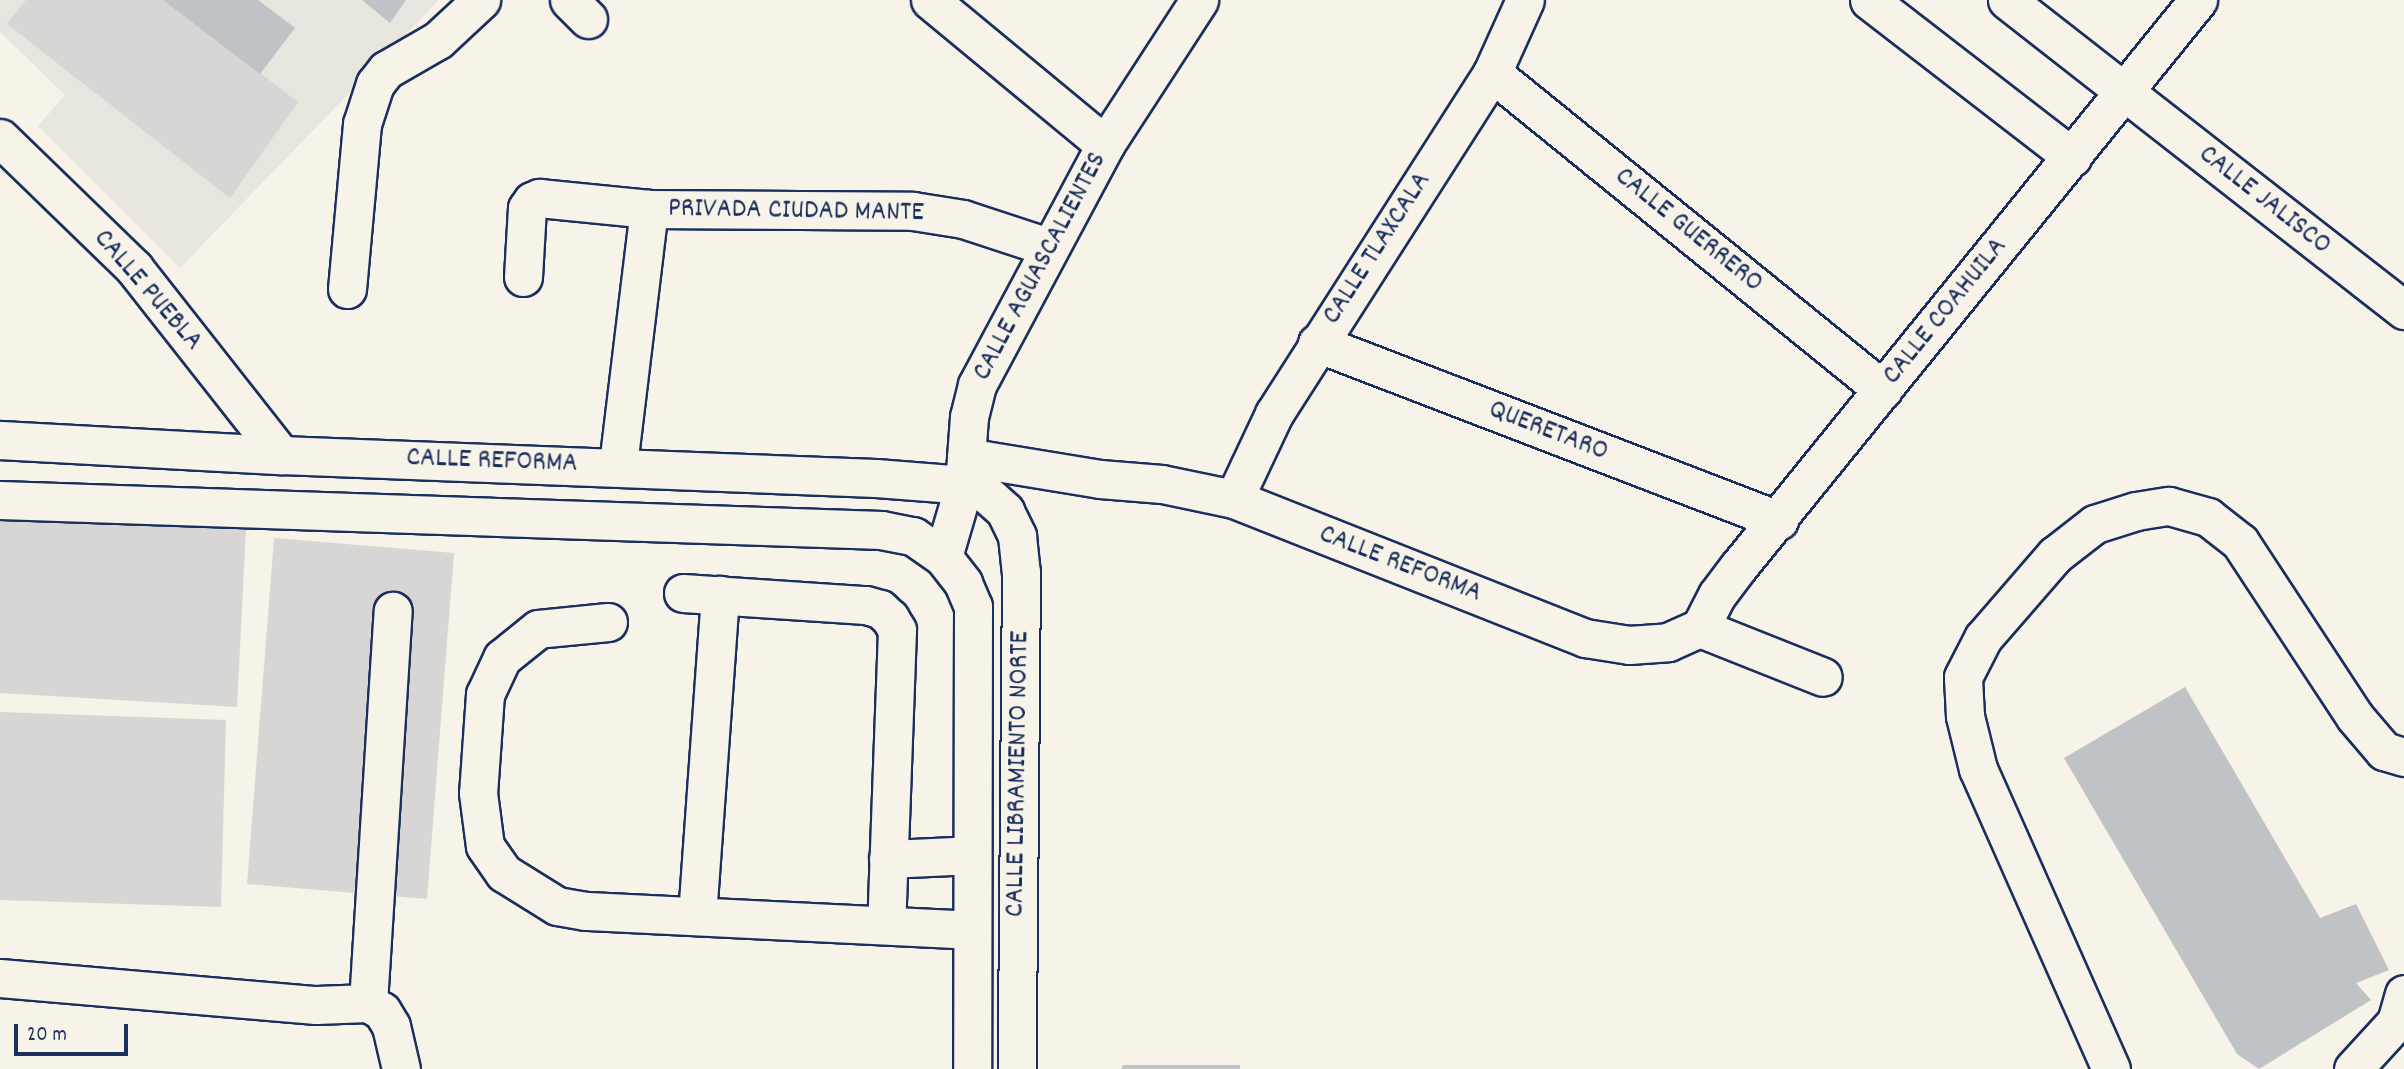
<!DOCTYPE html>
<html>
<head>
<meta charset="utf-8">
<style>
  body { margin:0 }
  #map { position:relative; width:2404px; height:1069px; overflow:hidden; background:#f7f3e8; font-family:Dekko,sans-serif }
  div>[style] { position:absolute }
  .built>* { inset:0; background:#e6e5de }
  .green>* { inset:0; background:#d7d6d4 }
  .building>* { inset:0; background:#c0c3c5 }
  .roads { filter:drop-shadow(2px 0 #1b2f5e) drop-shadow(-2px 0 #1b2f5e) drop-shadow(0 2px #1b2f5e) drop-shadow(0 -2px #1b2f5e) }
  .minor>* { height:37px; margin:-18.5px; padding:0 18.5px; transform-origin:18.5px; border-radius:18.5px; background:#f7f3e8 }
  span { translate:-50% -50%; white-space:nowrap; text-align:center; line-height:1.15; -webkit-text-stroke:5px #f7f3e8; paint-order:stroke }
  .street-label { font-size:28px; color:#1b2f5e }
  .scale { position:absolute; left:14px; top:1024px; width:114px; height:32px; box-sizing:border-box; border:4px solid #1b2f5e; border-top:0; padding-left:9px; font-size:21px; line-height:24px; white-space:nowrap; color:#1b2f5e; -webkit-text-stroke:5px #f7f3e8; paint-order:stroke }
</style>
</head>
<body>
<div id="map">
  <div class="built">
    <i style="clip-path:polygon(0 0,439px 0,180px 268px,38px 126px,65px 95px,0 32px)"></i>
  </div>
  <div class="green">
    <i style="clip-path:polygon(26px 0,164px 0,298px 102px,230px 198px,7px 24px)"></i>
    <i style="clip-path:polygon(0 515px,246px 529px,237px 707px,0 693px)"></i>
    <i style="clip-path:polygon(274px 538px,454px 553px,427px 899px,247px 884px)"></i>
    <i style="clip-path:polygon(0 712px,226px 720px,221px 907px,0 900px)"></i>
  </div>
  <div class="building">
    <i style="clip-path:polygon(163px 0,258px 0,295px 28px,260px 74px)"></i>
    <i style="clip-path:polygon(362px 0,406px 0,390px 23px)"></i>
    <i style="clip-path:polygon(2185px 687px,2320px 918px,2356px 904px,2389px 970px,2356px 983px,2371px 1000px,2259px 1069px,2237px 1054px,2064px 758px)"></i>
    <i style="clip-path:polygon(1123px 1065px,1240px 1065px,1240px 1069px,1121px 1069px)"></i>
  </div>
  <div class="roads">
    <div class="minor">
      <i style="left:569px;top:0;width:27px;rotate:45deg"></i>
      <i style="left:930px;top:0;width:227px;rotate:39.6deg"></i>
      <i style="left:1869px;top:0;width:257px;rotate:37.7deg"></i>
      <i style="left:2007px;top:0;width:504px;rotate:37.98deg"></i>
      <i style="left:1492px;top:73px;width:503px;rotate:39.03deg"></i>
      <i style="left:0;top:138px;width:187px;rotate:44.1deg"></i>
      <i style="left:134px;top:268px;width:238px;rotate:51.8deg"></i>
      <i style="left:523px;top:277px;width:69px;rotate:-86.7deg"></i>
      <i style="left:527px;top:208px;width:9px;rotate:-54deg"></i>
      <i style="left:532px;top:201px;width:8px;rotate:-23deg"></i>
      <i style="left:539px;top:198px;width:111px;rotate:5.7deg"></i>
      <i style="left:649px;top:209px;width:264px;rotate:0.4deg"></i>
      <i style="left:913px;top:211px;width:51px;rotate:9.1deg"></i>
      <i style="left:963px;top:219px;width:89px;rotate:18.2deg"></i>
      <i style="left:347px;top:289px;width:166px;rotate:-84.8deg"></i>
      <i style="left:362px;top:124px;width:42px;rotate:-72deg"></i>
      <i style="left:375px;top:84px;width:18px;rotate:-52deg"></i>
      <i style="left:386px;top:70px;width:60px;rotate:-30deg"></i>
      <i style="left:438px;top:40px;width:59px;rotate:-42.9deg"></i>
      <i style="left:1317px;top:343px;width:495px;rotate:21deg"></i>
      <i style="left:0;top:440px;width:281px;rotate:3.1deg"></i>
      <i style="left:281px;top:455px;width:595px;rotate:2.21deg"></i>
      <i style="left:876px;top:478px;width:88px;rotate:4.5deg"></i>
      <i style="left:964px;top:485px;width:20px;rotate:18deg"></i>
      <i style="left:983px;top:491px;width:30px;rotate:42deg"></i>
      <i style="left:1005px;top:511px;width:28px;rotate:64deg"></i>
      <i style="left:1017px;top:536px;width:36px;rotate:84deg"></i>
      <i style="left:1021px;top:572px;width:497px;rotate:90.5deg"></i>
      <i style="left:966px;top:457px;width:136px;rotate:9.3deg"></i>
      <i style="left:1100px;top:479px;width:62px;rotate:4.6deg"></i>
      <i style="left:1162px;top:484px;width:74px;rotate:11.8deg"></i>
      <i style="left:1234px;top:499px;width:378px;rotate:21.6deg"></i>
      <i style="left:1585px;top:638px;width:45px;rotate:9deg"></i>
      <i style="left:1629px;top:645px;width:39px;rotate:-4deg"></i>
      <i style="left:1668px;top:642px;width:35px;rotate:-24deg"></i>
      <i style="left:1700px;top:628px;width:132px;rotate:21.7deg"></i>
      <i style="left:618px;top:465px;width:258px;rotate:-83.1deg"></i>
      <i style="left:1234px;top:499px;width:94px;rotate:-64.8deg"></i>
      <i style="left:1274px;top:414px;width:405px;rotate:-57.4deg"></i>
      <i style="left:1492px;top:73px;width:80px;rotate:-65.7deg"></i>
      <i style="left:0;top:500px;width:882px;rotate:1.95deg"></i>
      <i style="left:881px;top:530px;width:33px;rotate:11deg"></i>
      <i style="left:913px;top:536px;width:37px;rotate:35deg"></i>
      <i style="left:943px;top:557px;width:33px;rotate:52deg"></i>
      <i style="left:963px;top:583px;width:25px;rotate:67deg"></i>
      <i style="left:973px;top:606px;width:463px;rotate:90.1deg"></i>
      <i style="left:943px;top:557px;width:75px;rotate:-73.7deg"></i>
      <i style="left:964px;top:485px;width:68px;rotate:-85.8deg"></i>
      <i style="left:969px;top:417px;width:33px;rotate:-76deg"></i>
      <i style="left:977px;top:385px;width:272px;rotate:-61.9deg"></i>
      <i style="left:1105px;top:145px;width:173px;rotate:-57deg"></i>
      <i style="left:683px;top:593px;width:183px;rotate:3.8deg"></i>
      <i style="left:866px;top:605px;width:15px;rotate:16deg"></i>
      <i style="left:880px;top:609px;width:13px;rotate:42deg"></i>
      <i style="left:890px;top:618px;width:14px;rotate:60deg"></i>
      <i style="left:897px;top:630px;width:295px;rotate:92.1deg"></i>
      <i style="left:608px;top:622px;width:70px;rotate:174.3deg"></i>
      <i style="left:538px;top:629px;width:46px;rotate:141.1deg"></i>
      <i style="left:502px;top:658px;width:40px;rotate:115deg"></i>
      <i style="left:485px;top:694px;width:99px;rotate:94deg"></i>
      <i style="left:478px;top:793px;width:53px;rotate:82.5deg"></i>
      <i style="left:485px;top:846px;width:33px;rotate:55deg"></i>
      <i style="left:504px;top:873px;width:62px;rotate:31.9deg"></i>
      <i style="left:557px;top:906px;width:29px;rotate:10deg"></i>
      <i style="left:586px;top:911px;width:386px;rotate:2.8deg"></i>
      <i style="left:1700px;top:628px;width:37px;rotate:-63deg"></i>
      <i style="left:1717px;top:595px;width:36px;rotate:-53deg"></i>
      <i style="left:1739px;top:566px;width:729px;rotate:-50.96deg"></i>
      <i style="left:888px;top:859px;width:84px;rotate:-2.7deg"></i>
      <i style="left:697px;top:916px;width:322px;rotate:-85.9deg"></i>
      <i style="left:0;top:978px;width:317px;rotate:4.9deg"></i>
      <i style="left:316px;top:1005px;width:52px;rotate:-2.2deg"></i>
      <i style="left:368px;top:1003px;width:16px;rotate:30deg"></i>
      <i style="left:382px;top:1011px;width:17px;rotate:59deg"></i>
      <i style="left:391px;top:1026px;width:44px;rotate:76.9deg"></i>
      <i style="left:368px;top:1003px;width:393px;rotate:-86.4deg"></i>
      <i style="left:2111px;top:1069px;width:328px;rotate:-113.9deg"></i>
      <i style="left:1978px;top:769px;width:55px;rotate:-103.8deg"></i>
      <i style="left:1965px;top:716px;width:39px;rotate:-93deg"></i>
      <i style="left:1963px;top:677px;width:44px;rotate:-62.9deg"></i>
      <i style="left:1983px;top:638px;width:110px;rotate:-49.1deg"></i>
      <i style="left:2055px;top:555px;width:51px;rotate:-37.8deg"></i>
      <i style="left:2095px;top:524px;width:43px;rotate:-17.6deg"></i>
      <i style="left:2136px;top:511px;width:33px;rotate:-9deg"></i>
      <i style="left:2169px;top:506px;width:41px;rotate:15.8deg"></i>
      <i style="left:2208px;top:517px;width:41px;rotate:38deg"></i>
      <i style="left:2240px;top:542px;width:209px;rotate:56.7deg"></i>
      <i style="left:2355px;top:717px;width:45px;rotate:49.5deg"></i>
      <i style="left:2384px;top:751px;width:21px;rotate:17deg"></i>
      <i style="left:2353px;top:1069px;width:64px;rotate:-47.5deg"></i>
      <i style="left:2396px;top:1022px;width:29px;rotate:-74deg"></i>
    </div>
  </div>
  <div class="street-label">
    <span style="left:2264px;top:201px;rotate:38deg">CALLE JALISCO</span>
    <span style="left:796px;top:212px;rotate:1deg">PRIVADA CIUDAD MANTE</span>
    <span style="left:1688px;top:231px;rotate:39deg">CALLE GUERRERO</span>
    <span style="left:1378px;top:249px;rotate:-57deg">CALLE TLAXCALA</span>
    <span style="left:1041px;top:267px;rotate:-62deg">CALLE AGUASCALIENTES</span>
    <span style="left:147px;top:291px;rotate:49deg">CALLE PUEBLA</span>
    <span style="left:1946px;top:312px;rotate:-51deg">CALLE COAHUILA</span>
    <span style="left:1548px;top:432px;rotate:21deg">QUERETARO</span>
    <span style="left:492px;top:462px;rotate:2deg">CALLE REFORMA</span>
    <span style="left:1400px;top:565px;rotate:21deg">CALLE REFORMA</span>
    <span style="left:1019px;top:774px;rotate:-89deg">CALLE LIBRAMIENTO NORTE</span>
  </div>
  <div class="scale">20 m</div>
</div>
</body>
</html>
